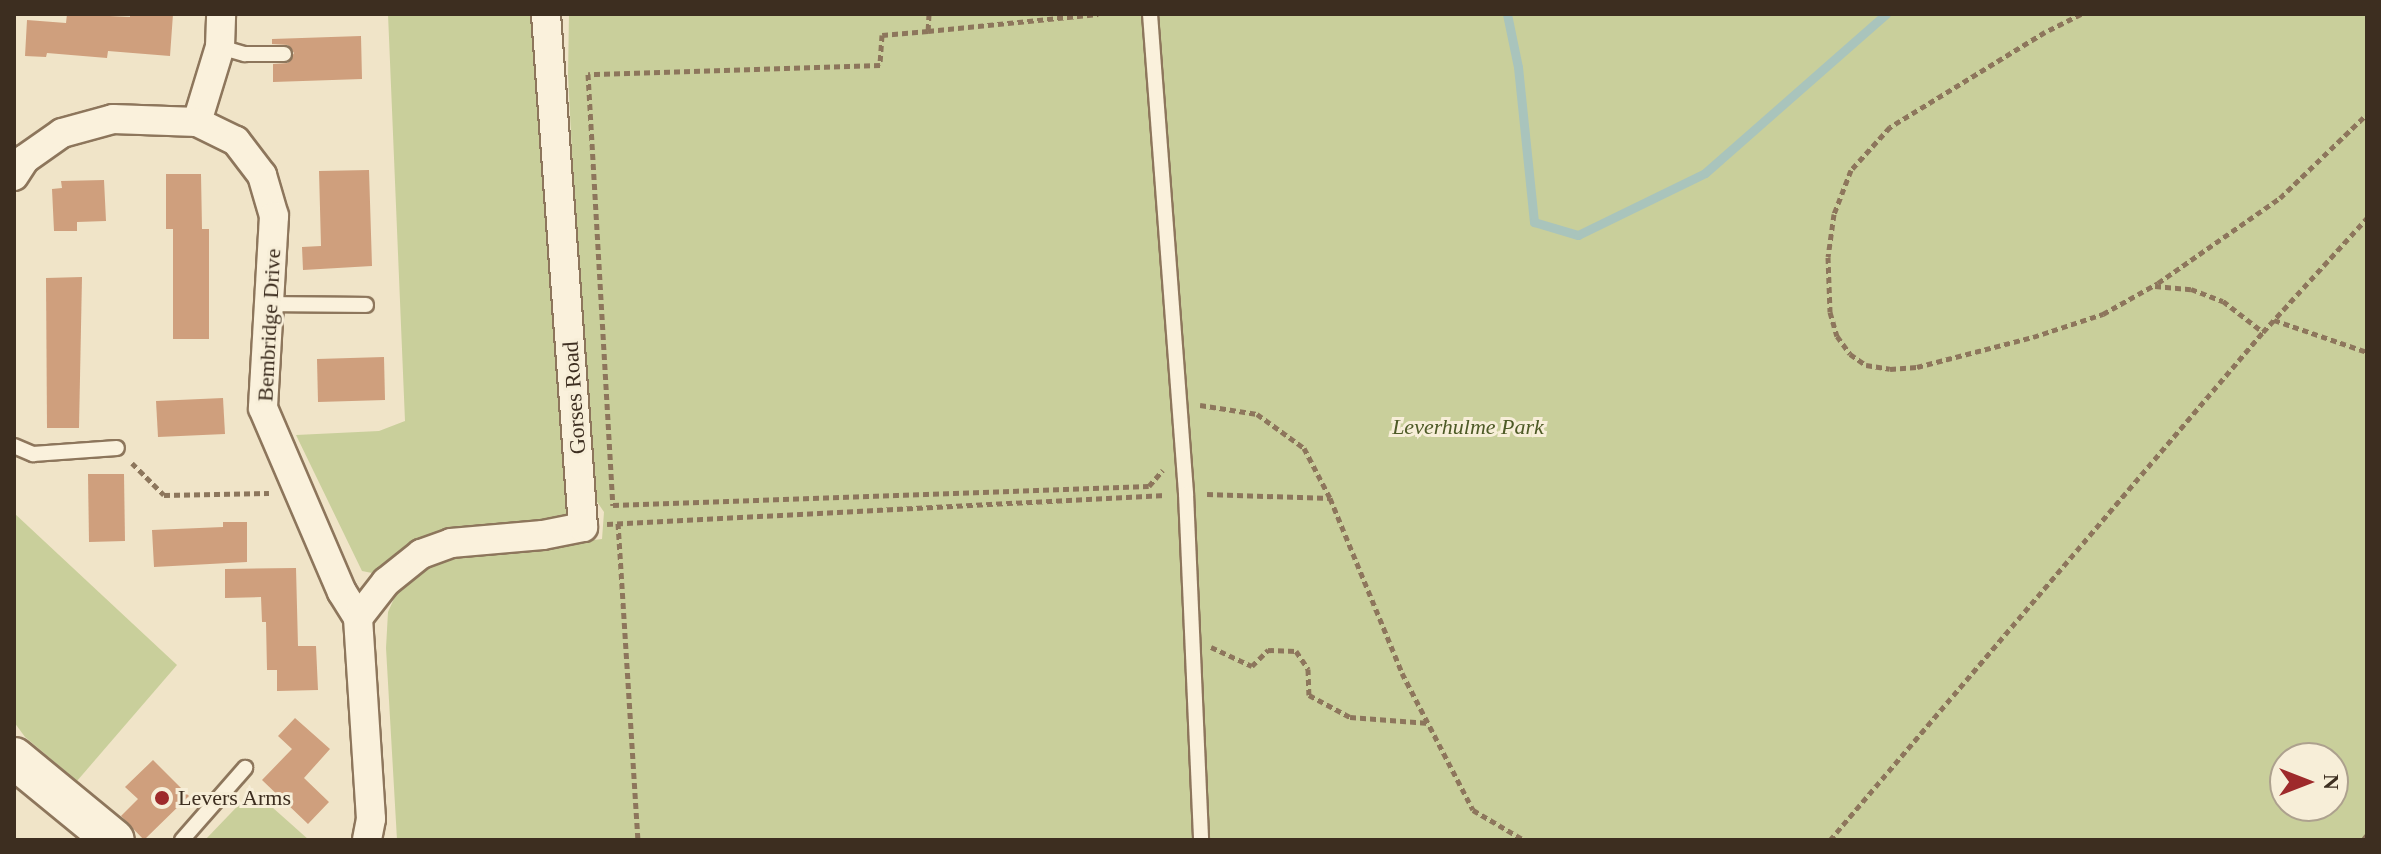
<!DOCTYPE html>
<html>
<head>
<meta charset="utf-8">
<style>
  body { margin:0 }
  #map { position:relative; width:2381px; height:854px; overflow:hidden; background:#f0e4c8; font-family:Georgia,serif }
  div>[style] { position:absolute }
  .green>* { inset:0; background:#c9cf9b }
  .stream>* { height:9px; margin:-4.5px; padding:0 4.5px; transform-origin:4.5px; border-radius:4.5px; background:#a9c4bc }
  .building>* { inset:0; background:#cf9f7d }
  .path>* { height:5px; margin-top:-2.5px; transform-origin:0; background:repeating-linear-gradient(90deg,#8d765c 0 6px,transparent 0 10px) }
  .roads { filter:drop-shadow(2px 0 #8d765c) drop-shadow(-2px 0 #8d765c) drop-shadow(0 2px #8d765c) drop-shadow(0 -2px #8d765c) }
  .lane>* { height:14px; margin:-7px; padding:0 7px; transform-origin:7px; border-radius:7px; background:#faf1dc }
  .street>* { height:28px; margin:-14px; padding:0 14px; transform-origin:14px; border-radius:14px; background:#faf1dc }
  .secondary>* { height:40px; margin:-20px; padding:0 20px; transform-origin:20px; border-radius:20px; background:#faf1dc }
  .dots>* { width:22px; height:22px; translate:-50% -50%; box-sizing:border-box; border:4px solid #f7eed8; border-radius:50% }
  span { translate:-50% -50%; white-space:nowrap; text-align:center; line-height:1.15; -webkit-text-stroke:6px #f7eed8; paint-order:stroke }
  .street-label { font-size:22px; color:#3d2e20 }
  .park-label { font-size:22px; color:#4d5a26; font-style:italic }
  .poi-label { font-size:22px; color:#3d2e20 }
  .left { translate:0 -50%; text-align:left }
  .frame { position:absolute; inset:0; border:16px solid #3d2e20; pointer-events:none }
  .north { position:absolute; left:2269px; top:742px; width:80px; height:80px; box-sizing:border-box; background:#f7eed8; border:2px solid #ada18e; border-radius:50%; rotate:90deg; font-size:22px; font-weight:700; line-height:32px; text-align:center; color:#3d2e20 }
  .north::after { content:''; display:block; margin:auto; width:28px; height:36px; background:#9e2a2b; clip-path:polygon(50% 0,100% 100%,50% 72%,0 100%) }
</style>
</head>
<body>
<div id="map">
  <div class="green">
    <i style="clip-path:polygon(388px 14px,542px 14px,572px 522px,416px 541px,372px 573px,362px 571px,296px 435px,379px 431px,405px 421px)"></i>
    <i style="clip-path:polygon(evenodd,569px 14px,2367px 14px,2367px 840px,397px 840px,386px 648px,388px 612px,401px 583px,425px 560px,602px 539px,604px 512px,589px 490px,568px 75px,569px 14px,2285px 758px,2333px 758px,2333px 806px,2285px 806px,2285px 758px)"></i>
    <i style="clip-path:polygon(14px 513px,177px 665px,77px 781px,25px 737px,14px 722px)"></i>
    <i style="clip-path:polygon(253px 790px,309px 840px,205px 840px)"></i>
  </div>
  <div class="stream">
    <i style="left:1507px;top:14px;width:54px;rotate:78.3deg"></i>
    <i style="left:1518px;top:67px;width:156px;rotate:84.1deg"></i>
    <i style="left:1534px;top:222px;width:46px;rotate:16.5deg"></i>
    <i style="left:1578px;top:235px;width:141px;rotate:-26deg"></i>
    <i style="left:1705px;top:173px;width:241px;rotate:-41.3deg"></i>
  </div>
  <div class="building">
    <i style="clip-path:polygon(67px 14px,130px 17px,130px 14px,173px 14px,170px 56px,108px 51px,107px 58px,47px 53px,46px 57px,25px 56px,27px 20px,66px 23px)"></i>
    <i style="clip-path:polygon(361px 36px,362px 79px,273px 82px,273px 64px,288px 63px,294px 53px,288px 45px,272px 44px,272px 39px)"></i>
    <i style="clip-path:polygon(369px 170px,372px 266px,303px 270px,302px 247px,321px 246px,319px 171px)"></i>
    <i style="clip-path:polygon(166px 174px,201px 174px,202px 229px,209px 229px,209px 339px,173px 339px,173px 229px,166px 229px)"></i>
    <i style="clip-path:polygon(104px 180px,106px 221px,77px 222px,77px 231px,54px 231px,52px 189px,62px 188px,61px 181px)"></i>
    <i style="clip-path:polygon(82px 277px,79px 428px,47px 428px,46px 278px)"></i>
    <i style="clip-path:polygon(384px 357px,385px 400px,318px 402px,317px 359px)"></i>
    <i style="clip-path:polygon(223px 398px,225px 434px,158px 437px,156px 401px)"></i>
    <i style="clip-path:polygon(88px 474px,124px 474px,125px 541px,89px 542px)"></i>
    <i style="clip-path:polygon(223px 522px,247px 522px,247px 562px,154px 567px,152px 530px,223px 527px)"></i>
    <i style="clip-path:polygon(296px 568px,298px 646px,316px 646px,318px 690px,277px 691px,277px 670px,267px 670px,266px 622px,262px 622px,261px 597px,225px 598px,225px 569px)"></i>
    <i style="clip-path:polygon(295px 718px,330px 749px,304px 778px,329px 802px,308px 824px,262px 780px,292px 749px,278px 736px)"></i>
    <i style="clip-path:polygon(153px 760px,189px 796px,144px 840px,121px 816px,138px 799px,125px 787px)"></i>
  </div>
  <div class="path">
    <i style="left:929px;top:14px;width:17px;rotate:93deg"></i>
    <i style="left:928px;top:31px;width:46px;rotate:175deg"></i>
    <i style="left:882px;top:35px;width:30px;rotate:94deg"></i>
    <i style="left:880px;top:65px;width:292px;rotate:178.2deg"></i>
    <i style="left:588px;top:74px;width:432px;rotate:86.7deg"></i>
    <i style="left:613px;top:505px;width:536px;rotate:-2.03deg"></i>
    <i style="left:1149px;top:486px;width:21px;rotate:-49deg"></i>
    <i style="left:2081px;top:14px;width:40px;rotate:153.4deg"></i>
    <i style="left:2045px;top:32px;width:182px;rotate:148.5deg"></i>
    <i style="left:1890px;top:127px;width:58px;rotate:132.2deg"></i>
    <i style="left:1851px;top:170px;width:47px;rotate:111.1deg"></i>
    <i style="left:1834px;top:214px;width:43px;rotate:97.9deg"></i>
    <i style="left:1828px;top:257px;width:55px;rotate:87.9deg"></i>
    <i style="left:1830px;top:312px;width:25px;rotate:74deg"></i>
    <i style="left:1837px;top:336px;width:22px;rotate:54deg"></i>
    <i style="left:1850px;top:354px;width:19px;rotate:35deg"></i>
    <i style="left:1866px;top:365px;width:24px;rotate:9deg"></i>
    <i style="left:1890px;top:369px;width:27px;rotate:-4deg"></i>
    <i style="left:1917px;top:367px;width:120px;rotate:-14.5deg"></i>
    <i style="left:2033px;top:337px;width:74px;rotate:-18.2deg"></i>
    <i style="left:2103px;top:314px;width:63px;rotate:-29.4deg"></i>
    <i style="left:2158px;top:283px;width:149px;rotate:-34.9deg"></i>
    <i style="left:2280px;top:198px;width:121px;rotate:-44deg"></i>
    <i style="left:928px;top:31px;width:171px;rotate:-5.7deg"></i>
    <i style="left:2155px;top:286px;width:36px;rotate:5deg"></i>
    <i style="left:2191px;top:289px;width:34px;rotate:21deg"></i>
    <i style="left:2223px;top:301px;width:51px;rotate:37.8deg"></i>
    <i style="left:2274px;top:320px;width:98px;rotate:19deg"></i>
    <i style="left:1200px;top:405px;width:58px;rotate:9deg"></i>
    <i style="left:1257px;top:414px;width:58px;rotate:35.9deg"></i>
    <i style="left:1304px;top:448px;width:56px;rotate:62.5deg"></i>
    <i style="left:132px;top:463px;width:45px;rotate:45deg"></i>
    <i style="left:164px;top:495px;width:105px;rotate:-1.1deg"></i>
    <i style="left:1207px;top:494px;width:123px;rotate:1.9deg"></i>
    <i style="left:1330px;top:498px;width:189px;rotate:67.6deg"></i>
    <i style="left:1402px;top:673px;width:154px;rotate:62.6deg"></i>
    <i style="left:1473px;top:810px;width:59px;rotate:30.5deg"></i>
    <i style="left:618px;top:523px;width:318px;rotate:86.4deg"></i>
    <i style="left:607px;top:524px;width:559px;rotate:-2.98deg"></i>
    <i style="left:1211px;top:647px;width:45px;rotate:24.9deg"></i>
    <i style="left:1252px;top:666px;width:23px;rotate:-45deg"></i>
    <i style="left:1268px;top:650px;width:28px;rotate:2deg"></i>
    <i style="left:1296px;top:651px;width:22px;rotate:56deg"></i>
    <i style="left:1308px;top:669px;width:26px;rotate:88deg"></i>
    <i style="left:1309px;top:695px;width:47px;rotate:28.2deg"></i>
    <i style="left:1350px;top:717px;width:79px;rotate:4.3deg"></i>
    <i style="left:1830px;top:840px;width:667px;rotate:-49.56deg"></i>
    <i style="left:2263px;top:332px;width:154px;rotate:-47.6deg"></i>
    <i style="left:2363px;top:840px;width:6px;rotate:-51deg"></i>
  </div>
  <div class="roads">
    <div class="lane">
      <i style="left:1150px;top:14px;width:481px;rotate:85.7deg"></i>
      <i style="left:1186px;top:494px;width:346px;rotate:87.5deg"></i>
      <i style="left:220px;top:47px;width:26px;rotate:16deg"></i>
      <i style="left:245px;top:54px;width:39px"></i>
      <i style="left:269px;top:304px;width:97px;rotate:0.6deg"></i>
      <i style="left:14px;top:446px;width:21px;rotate:23deg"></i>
      <i style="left:33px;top:454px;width:84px;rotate:-4.1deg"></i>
      <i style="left:182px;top:840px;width:96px;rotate:-48.8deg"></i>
    </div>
    <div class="street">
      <i style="left:197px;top:122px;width:78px;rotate:-73deg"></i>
      <i style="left:220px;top:47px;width:33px;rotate:-88deg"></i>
      <i style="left:14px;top:176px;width:20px;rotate:-57deg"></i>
      <i style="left:25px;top:159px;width:45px;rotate:-35.1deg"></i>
      <i style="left:62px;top:133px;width:53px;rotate:-15.4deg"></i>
      <i style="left:113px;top:119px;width:84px;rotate:2deg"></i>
      <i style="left:197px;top:122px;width:43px;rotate:26deg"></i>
      <i style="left:236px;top:141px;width:43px;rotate:52.6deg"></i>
      <i style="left:262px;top:175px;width:43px;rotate:73.7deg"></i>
      <i style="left:274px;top:216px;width:192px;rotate:93.3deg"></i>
      <i style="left:263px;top:408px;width:200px;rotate:66.8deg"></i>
      <i style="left:342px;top:592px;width:31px;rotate:58deg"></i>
      <i style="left:358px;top:618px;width:201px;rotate:86.3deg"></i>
      <i style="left:371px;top:819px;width:21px;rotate:101deg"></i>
      <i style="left:358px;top:618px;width:46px;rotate:-52.1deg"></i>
      <i style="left:386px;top:582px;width:45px;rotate:-38.7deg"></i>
      <i style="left:421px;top:554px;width:32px;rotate:-20deg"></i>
      <i style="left:451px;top:543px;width:92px;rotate:-5deg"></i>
      <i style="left:543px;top:535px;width:41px;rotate:-11.3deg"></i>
      <i style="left:583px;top:527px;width:514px;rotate:-94.13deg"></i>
    </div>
    <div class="secondary">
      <i style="left:14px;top:758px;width:129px;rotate:39.4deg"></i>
    </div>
  </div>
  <div class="dots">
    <i style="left:162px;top:798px;background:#9e2a2b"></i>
  </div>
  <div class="street-label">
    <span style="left:269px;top:325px;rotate:-87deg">Bembridge Drive</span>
    <span style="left:574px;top:398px;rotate:-94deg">Gorses Road</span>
  </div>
  <div class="park-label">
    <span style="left:1468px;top:427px">Leverhulme Park</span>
  </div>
  <div class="poi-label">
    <span class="left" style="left:178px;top:798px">Levers Arms</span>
  </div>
  <div class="frame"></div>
  <div class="north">N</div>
</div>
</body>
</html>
